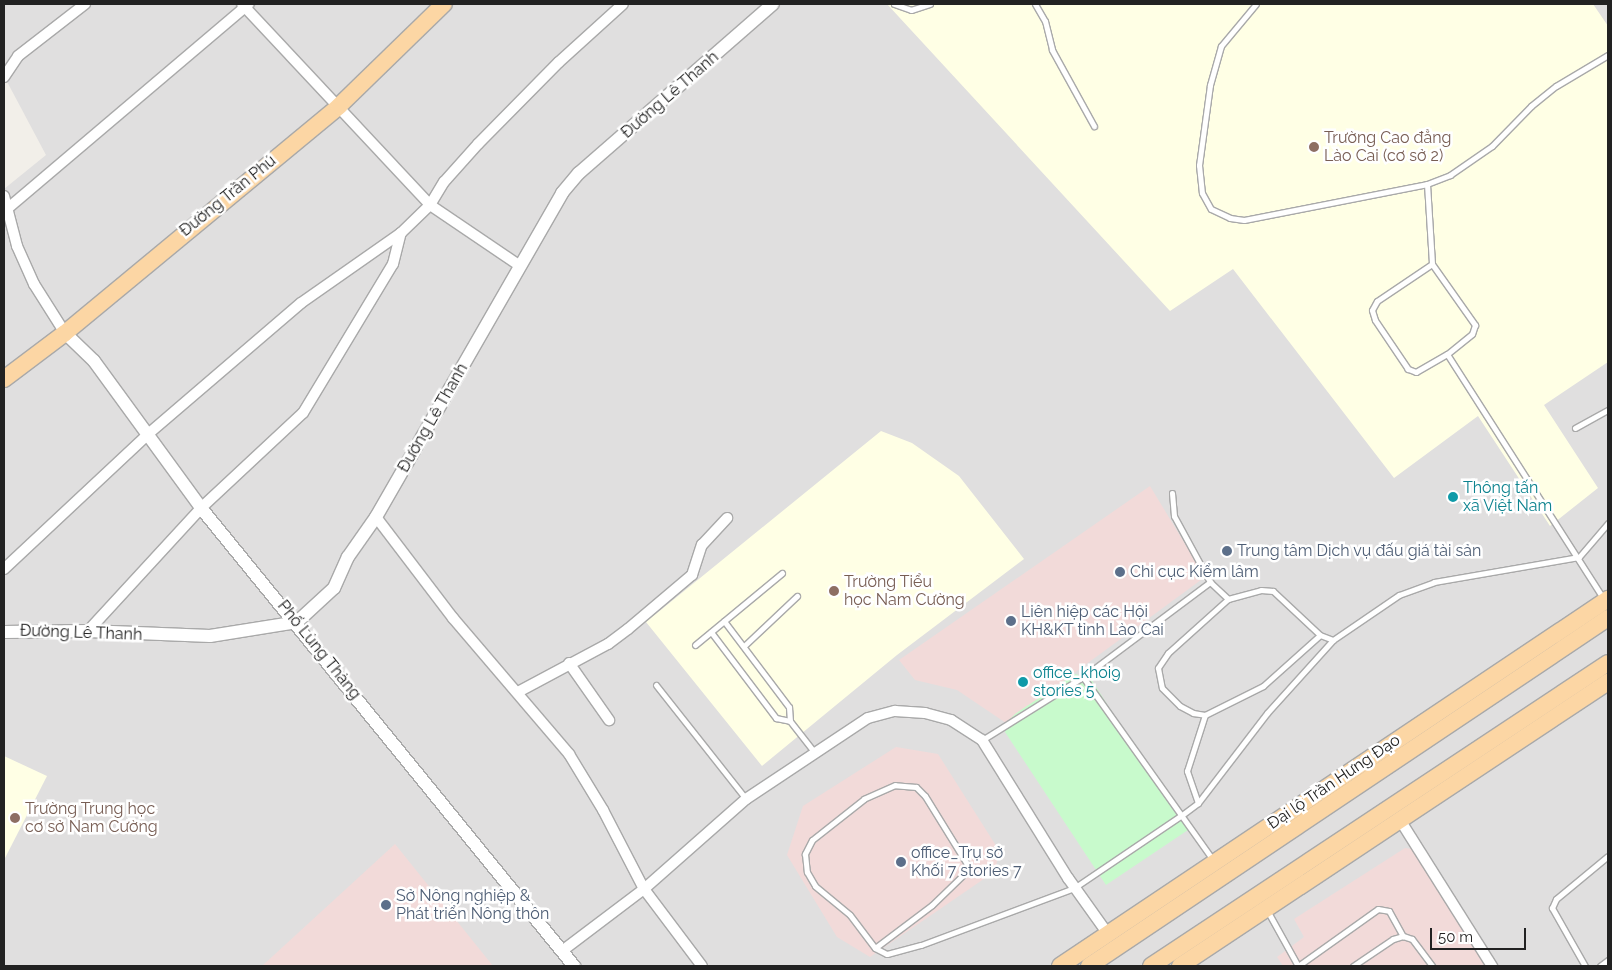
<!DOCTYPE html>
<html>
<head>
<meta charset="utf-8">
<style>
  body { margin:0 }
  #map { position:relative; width:1612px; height:970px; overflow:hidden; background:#f2efe9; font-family:Raleway,sans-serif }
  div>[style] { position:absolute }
  .residential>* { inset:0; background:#e0dfdf }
  .commercial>* { inset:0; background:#f2dad9 }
  .education>* { inset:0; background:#ffffe5 }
  .park>* { inset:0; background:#c8facc }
  .roads { filter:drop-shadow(1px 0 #a9a9a9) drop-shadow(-1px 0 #a9a9a9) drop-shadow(0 1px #a9a9a9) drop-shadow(0 -1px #a9a9a9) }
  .service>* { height:5px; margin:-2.5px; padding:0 2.5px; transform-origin:2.5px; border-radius:2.5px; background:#fff }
  .minor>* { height:10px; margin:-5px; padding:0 5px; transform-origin:5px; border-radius:5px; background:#fff }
  .tertiary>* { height:12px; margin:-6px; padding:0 6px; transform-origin:6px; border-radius:6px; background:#fff }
  .primary>* { height:16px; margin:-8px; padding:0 8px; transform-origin:8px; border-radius:8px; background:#fcd6a4 }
  .dots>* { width:14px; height:14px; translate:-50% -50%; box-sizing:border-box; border:2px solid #fff; border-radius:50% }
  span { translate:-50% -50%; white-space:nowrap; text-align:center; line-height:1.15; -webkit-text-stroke:5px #fff; paint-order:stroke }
  .street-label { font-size:16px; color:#222 }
  .education-label { font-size:16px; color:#785e54 }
  .left { translate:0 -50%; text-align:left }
  .culture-label { font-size:16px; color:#0d838f }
  .service-label { font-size:16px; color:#4e5e75 }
  .frame { position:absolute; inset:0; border:5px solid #222; pointer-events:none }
  .scale { position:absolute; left:1430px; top:928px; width:96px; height:22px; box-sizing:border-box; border:2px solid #222; border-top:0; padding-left:6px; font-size:15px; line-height:18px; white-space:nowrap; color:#222; -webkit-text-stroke:4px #fff; paint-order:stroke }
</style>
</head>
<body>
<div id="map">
  <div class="residential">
    <i style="clip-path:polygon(4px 4px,1608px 4px,1608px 966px,4px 966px,4px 189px,46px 155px,4px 76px)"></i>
  </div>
  <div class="commercial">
    <i style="clip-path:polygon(1150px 486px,1205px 577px,1006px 723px,957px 690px,915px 680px,899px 660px)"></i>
    <i style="clip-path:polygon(896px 747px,938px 754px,1000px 852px,994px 872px,870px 957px,837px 937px,787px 855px,803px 806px)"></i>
    <i style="clip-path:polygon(395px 844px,493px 966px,262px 966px)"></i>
    <i style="clip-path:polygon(1405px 848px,1412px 849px,1489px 966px,1283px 966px,1277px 957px,1304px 937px,1294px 919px)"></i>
  </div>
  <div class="education">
    <i style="clip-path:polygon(887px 4px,1593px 4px,1608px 26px,1608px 362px,1544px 405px,1598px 488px,1550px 526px,1478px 416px,1394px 478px,1233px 269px,1170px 311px)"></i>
    <i style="clip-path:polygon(881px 431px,912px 443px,959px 476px,1024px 559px,897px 655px,762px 766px,646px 622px)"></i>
    <i style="clip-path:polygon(4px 756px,47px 776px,4px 860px)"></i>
  </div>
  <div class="park">
    <i style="clip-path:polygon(1075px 674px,1091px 679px,1188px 830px,1106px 885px,1005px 732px,1006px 723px,1015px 714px)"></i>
  </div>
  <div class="roads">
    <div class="service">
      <i style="left:894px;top:4px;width:18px;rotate:19deg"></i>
      <i style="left:911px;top:10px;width:20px;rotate:-18deg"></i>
      <i style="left:1035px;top:4px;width:20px;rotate:60deg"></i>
      <i style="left:1045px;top:21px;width:30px;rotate:76deg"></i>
      <i style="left:1052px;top:50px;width:87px;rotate:61.1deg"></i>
      <i style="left:1256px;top:4px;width:55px;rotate:129.8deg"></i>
      <i style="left:1221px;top:46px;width:41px;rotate:105.8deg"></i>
      <i style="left:1210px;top:85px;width:81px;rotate:97.8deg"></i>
      <i style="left:1199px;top:165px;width:28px;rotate:84deg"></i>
      <i style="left:1202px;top:193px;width:18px;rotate:61deg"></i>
      <i style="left:1211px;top:209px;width:21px;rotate:25deg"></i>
      <i style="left:1230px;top:218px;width:14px;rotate:8deg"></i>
      <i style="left:1244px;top:220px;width:187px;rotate:-11.1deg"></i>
      <i style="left:1427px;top:184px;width:25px;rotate:-21deg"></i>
      <i style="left:1450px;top:175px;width:51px;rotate:-34.6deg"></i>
      <i style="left:1492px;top:146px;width:56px;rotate:-45.7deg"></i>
      <i style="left:1531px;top:106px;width:32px;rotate:-39deg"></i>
      <i style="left:1556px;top:86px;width:61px;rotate:-30.8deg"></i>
      <i style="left:1427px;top:184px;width:80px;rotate:86.4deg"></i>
      <i style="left:1432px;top:264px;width:75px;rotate:54.8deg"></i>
      <i style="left:1475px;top:325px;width:9px;rotate:108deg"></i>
      <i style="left:1472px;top:334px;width:32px;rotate:141deg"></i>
      <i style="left:1447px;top:354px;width:36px;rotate:150deg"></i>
      <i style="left:1416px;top:372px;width:9px;rotate:-159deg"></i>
      <i style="left:1408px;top:369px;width:59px;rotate:-124deg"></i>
      <i style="left:1375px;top:320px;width:10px;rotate:-107deg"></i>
      <i style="left:1372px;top:310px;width:10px;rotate:-61deg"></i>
      <i style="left:1377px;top:301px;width:66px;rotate:-33.9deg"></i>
      <i style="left:1447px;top:354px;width:290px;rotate:57.4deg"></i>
      <i style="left:1575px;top:428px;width:38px;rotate:-29deg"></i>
      <i style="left:1172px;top:493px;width:23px;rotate:85deg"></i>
      <i style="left:1174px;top:516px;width:75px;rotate:61.4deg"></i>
      <i style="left:1210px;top:582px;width:25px;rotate:43deg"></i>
      <i style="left:1228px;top:599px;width:34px;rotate:-15deg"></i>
      <i style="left:1261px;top:590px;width:12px;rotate:5deg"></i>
      <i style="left:1273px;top:591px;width:64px;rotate:43.1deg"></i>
      <i style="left:1320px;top:635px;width:14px;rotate:21deg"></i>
      <i style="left:1228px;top:599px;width:81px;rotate:138deg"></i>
      <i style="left:1168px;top:653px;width:18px;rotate:124deg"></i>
      <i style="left:1158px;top:668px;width:20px;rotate:79deg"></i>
      <i style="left:1162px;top:688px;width:25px;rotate:45deg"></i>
      <i style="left:1180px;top:706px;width:15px;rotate:28deg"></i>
      <i style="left:1193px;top:713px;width:12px;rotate:9deg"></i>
      <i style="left:1205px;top:715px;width:65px;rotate:-26.6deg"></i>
      <i style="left:1263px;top:686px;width:76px;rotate:-41.8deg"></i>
      <i style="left:724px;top:621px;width:108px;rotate:52.9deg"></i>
      <i style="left:789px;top:707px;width:14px;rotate:86deg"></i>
      <i style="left:790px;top:721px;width:39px;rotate:52deg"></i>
      <i style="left:711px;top:632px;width:108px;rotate:52.9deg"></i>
      <i style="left:776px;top:718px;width:14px;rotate:12deg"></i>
      <i style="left:695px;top:645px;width:113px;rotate:-39.6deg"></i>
      <i style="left:744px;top:646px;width:73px;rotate:-43.3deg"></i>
      <i style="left:1083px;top:677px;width:224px;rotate:54.6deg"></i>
      <i style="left:656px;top:685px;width:145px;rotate:51.7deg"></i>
      <i style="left:982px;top:740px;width:119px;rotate:-32deg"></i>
      <i style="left:1083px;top:677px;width:159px;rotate:-36.8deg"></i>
      <i style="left:1198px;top:803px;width:34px;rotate:-109deg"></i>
      <i style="left:1187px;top:771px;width:59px;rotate:-72.2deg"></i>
      <i style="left:1268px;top:912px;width:62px;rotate:60.9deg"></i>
      <i style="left:875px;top:948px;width:71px;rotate:-37deg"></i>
      <i style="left:932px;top:905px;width:46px;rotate:-44.1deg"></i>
      <i style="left:965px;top:873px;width:9px;rotate:-77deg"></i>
      <i style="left:967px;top:864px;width:80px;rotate:-121.7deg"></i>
      <i style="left:925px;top:796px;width:13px;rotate:-135deg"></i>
      <i style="left:916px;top:787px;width:21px;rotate:-175deg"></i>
      <i style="left:895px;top:785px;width:34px;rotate:156deg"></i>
      <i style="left:864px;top:799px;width:66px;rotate:141.7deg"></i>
      <i style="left:812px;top:840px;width:16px;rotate:117deg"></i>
      <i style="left:805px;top:854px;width:18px;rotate:84deg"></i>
      <i style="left:807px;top:872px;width:16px;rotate:60deg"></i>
      <i style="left:815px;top:886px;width:45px;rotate:39.6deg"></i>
      <i style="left:850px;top:915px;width:41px;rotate:52.9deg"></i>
      <i style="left:875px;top:948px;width:13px;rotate:27deg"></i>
      <i style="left:887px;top:954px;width:35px;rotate:-15deg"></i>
      <i style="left:921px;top:945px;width:163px;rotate:-20.4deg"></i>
      <i style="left:1074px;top:888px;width:130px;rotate:-34.1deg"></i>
      <i style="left:1182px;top:815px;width:20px;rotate:-37deg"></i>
      <i style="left:1198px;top:803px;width:113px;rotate:-52.5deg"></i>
      <i style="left:1267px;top:713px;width:98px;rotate:-47.9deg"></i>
      <i style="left:1333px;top:640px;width:80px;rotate:-34.3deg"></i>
      <i style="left:1399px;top:595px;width:37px;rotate:-20deg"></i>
      <i style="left:1434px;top:582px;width:147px;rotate:-9.8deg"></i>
      <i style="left:1579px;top:557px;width:45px;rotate:-49.5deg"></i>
      <i style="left:1298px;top:966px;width:98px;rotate:-35.5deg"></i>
      <i style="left:1378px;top:909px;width:11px;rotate:10deg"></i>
      <i style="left:1389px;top:911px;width:29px;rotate:61deg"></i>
      <i style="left:1353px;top:966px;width:48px;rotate:-34deg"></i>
      <i style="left:1393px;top:939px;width:10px;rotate:-17deg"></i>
      <i style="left:1403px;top:936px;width:9px;rotate:18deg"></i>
      <i style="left:1412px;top:939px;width:34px;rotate:53deg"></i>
      <i style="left:1585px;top:966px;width:67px;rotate:-119.6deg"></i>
      <i style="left:1552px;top:908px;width:10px;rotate:-66deg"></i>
      <i style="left:1556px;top:899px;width:67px;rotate:-39.6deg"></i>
      <i style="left:1600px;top:966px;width:10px;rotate:-37deg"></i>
    </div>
    <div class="minor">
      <i style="left:242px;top:4px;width:275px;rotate:46.9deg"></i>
      <i style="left:430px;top:205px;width:109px;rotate:34.1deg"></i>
      <i style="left:4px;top:77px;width:25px;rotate:-56deg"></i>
      <i style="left:18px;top:56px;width:85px;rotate:-37.8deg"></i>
      <i style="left:4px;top:196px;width:52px;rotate:75.4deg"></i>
      <i style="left:17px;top:246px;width:42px;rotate:65.9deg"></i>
      <i style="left:34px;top:284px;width:58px;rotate:57.7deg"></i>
      <i style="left:7px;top:209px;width:317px;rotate:-40.3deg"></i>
      <i style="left:376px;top:517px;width:127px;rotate:52.7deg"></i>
      <i style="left:453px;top:618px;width:179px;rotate:49.5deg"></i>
      <i style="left:569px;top:754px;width:66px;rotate:58.7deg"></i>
      <i style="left:603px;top:810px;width:89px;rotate:62.6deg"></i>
      <i style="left:644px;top:889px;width:96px;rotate:53deg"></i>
      <i style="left:4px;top:569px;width:196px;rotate:-43.1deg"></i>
      <i style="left:147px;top:435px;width:203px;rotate:-40.6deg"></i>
      <i style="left:301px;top:303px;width:122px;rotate:-35deg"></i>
      <i style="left:401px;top:233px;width:40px;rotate:-44deg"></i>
      <i style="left:430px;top:205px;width:27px;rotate:-59deg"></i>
      <i style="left:444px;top:182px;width:51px;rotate:-48.2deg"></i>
      <i style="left:478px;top:144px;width:115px;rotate:-45.4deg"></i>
      <i style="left:559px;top:62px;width:86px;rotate:-42.2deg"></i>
      <i style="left:88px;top:631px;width:167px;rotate:-47.4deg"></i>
      <i style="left:201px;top:508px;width:139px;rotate:-43deg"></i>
      <i style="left:303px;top:413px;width:174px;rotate:-58.9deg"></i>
      <i style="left:393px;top:264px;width:32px;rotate:-76deg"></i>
      <i style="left:569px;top:663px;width:70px;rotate:54.9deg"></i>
      <i style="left:518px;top:692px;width:102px;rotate:-28.1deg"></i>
      <i style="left:608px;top:644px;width:25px;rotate:-37deg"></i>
      <i style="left:628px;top:629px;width:84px;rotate:-40.2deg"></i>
      <i style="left:692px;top:575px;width:32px;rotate:-72deg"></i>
      <i style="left:702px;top:545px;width:37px;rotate:-47deg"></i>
      <i style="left:1400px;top:820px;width:173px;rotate:57.8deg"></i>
      <i style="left:562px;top:951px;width:103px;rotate:-37.1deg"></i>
      <i style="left:644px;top:889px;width:136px;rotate:-41.4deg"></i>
      <i style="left:746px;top:799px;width:146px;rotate:-33.6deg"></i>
      <i style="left:868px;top:718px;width:28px;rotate:-15deg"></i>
      <i style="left:895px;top:711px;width:30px;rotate:4deg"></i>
      <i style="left:925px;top:713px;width:27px;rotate:15deg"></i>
      <i style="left:951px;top:720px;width:37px;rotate:33deg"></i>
      <i style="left:982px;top:740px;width:163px;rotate:58.1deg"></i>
      <i style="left:1068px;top:878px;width:69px;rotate:54.5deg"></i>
    </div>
    <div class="tertiary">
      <i style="left:65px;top:333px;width:40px;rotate:44deg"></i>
      <i style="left:94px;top:361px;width:182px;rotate:53.9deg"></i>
      <i style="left:201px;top:508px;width:591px;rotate:50.84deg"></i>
      <i style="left:4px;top:632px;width:84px;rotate:-0.7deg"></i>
      <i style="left:88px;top:631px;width:122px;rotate:2.3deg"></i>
      <i style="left:210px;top:636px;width:88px;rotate:-9.1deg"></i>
      <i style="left:297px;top:622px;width:50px;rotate:-42.6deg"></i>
      <i style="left:334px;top:588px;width:34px;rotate:-66deg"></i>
      <i style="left:348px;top:557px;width:49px;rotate:-55deg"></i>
      <i style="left:376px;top:517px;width:374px;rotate:-60.1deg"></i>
      <i style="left:562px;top:193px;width:26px;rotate:-50deg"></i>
      <i style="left:579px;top:173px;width:257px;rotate:-41.1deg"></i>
    </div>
    <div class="primary">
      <i style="left:4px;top:379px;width:76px;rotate:-37deg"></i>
      <i style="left:65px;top:333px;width:356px;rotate:-39.6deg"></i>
      <i style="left:339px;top:106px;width:146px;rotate:-44.2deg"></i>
      <i style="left:1060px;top:966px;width:660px;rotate:-33.81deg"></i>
      <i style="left:1089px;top:966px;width:625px;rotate:-33.84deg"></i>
      <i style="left:1151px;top:966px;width:548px;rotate:-33.55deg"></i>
      <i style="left:1180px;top:966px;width:514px;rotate:-33.57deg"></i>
    </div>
  </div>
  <div class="dots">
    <i style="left:1314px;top:147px;background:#8d6e63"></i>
    <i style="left:1453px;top:497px;background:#0f9aa8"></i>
    <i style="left:1227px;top:551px;background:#5c6f8a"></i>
    <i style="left:1120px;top:572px;background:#5c6f8a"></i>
    <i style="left:834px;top:591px;background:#8d6e63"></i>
    <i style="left:1011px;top:621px;background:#5c6f8a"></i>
    <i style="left:1023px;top:682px;background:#0f9aa8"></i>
    <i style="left:15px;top:818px;background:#8d6e63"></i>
    <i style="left:901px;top:862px;background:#5c6f8a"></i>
    <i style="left:386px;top:905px;background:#5c6f8a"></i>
  </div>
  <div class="street-label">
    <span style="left:670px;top:95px;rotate:-41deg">Đường Lê Thanh</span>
    <span style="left:228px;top:196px;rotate:-39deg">Đường Trần Phú</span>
    <span style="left:433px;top:418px;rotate:-60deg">Đường Lê Thanh</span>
    <span style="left:81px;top:633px;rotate:2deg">Đường Lê Thanh</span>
    <span style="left:319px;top:650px;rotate:51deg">Phố Lùng Thàng</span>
    <span style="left:1334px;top:782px;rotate:-34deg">Đại lộ Trần Hưng Đạo</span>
  </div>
  <div class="education-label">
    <span class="left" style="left:1324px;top:147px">Trường Cao đẳng<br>Lào Cai (cơ sở 2)</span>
    <span class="left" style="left:844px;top:591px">Trường Tiểu<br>học Nam Cường</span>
    <span class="left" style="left:25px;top:818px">Trường Trung học<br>cơ sở Nam Cường</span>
  </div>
  <div class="culture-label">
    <span class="left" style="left:1463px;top:497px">Thông tấn<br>xã Việt Nam</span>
    <span class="left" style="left:1033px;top:682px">office_khoi9<br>stories 5</span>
  </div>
  <div class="service-label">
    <span class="left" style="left:1237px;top:551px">Trung tâm Dịch vụ đấu giá tài sản</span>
    <span class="left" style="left:1130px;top:572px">Chi cục Kiểm lâm</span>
    <span class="left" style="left:1021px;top:621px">Liên hiệp các Hội<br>KH&amp;KT tỉnh Lào Cai</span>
    <span class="left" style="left:911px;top:862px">office_Trụ sở<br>Khối 7 stories 7</span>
    <span class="left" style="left:396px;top:905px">Sở Nông nghiệp &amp;<br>Phát triển Nông thôn</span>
  </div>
  <div class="frame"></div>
  <div class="scale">50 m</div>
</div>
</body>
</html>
